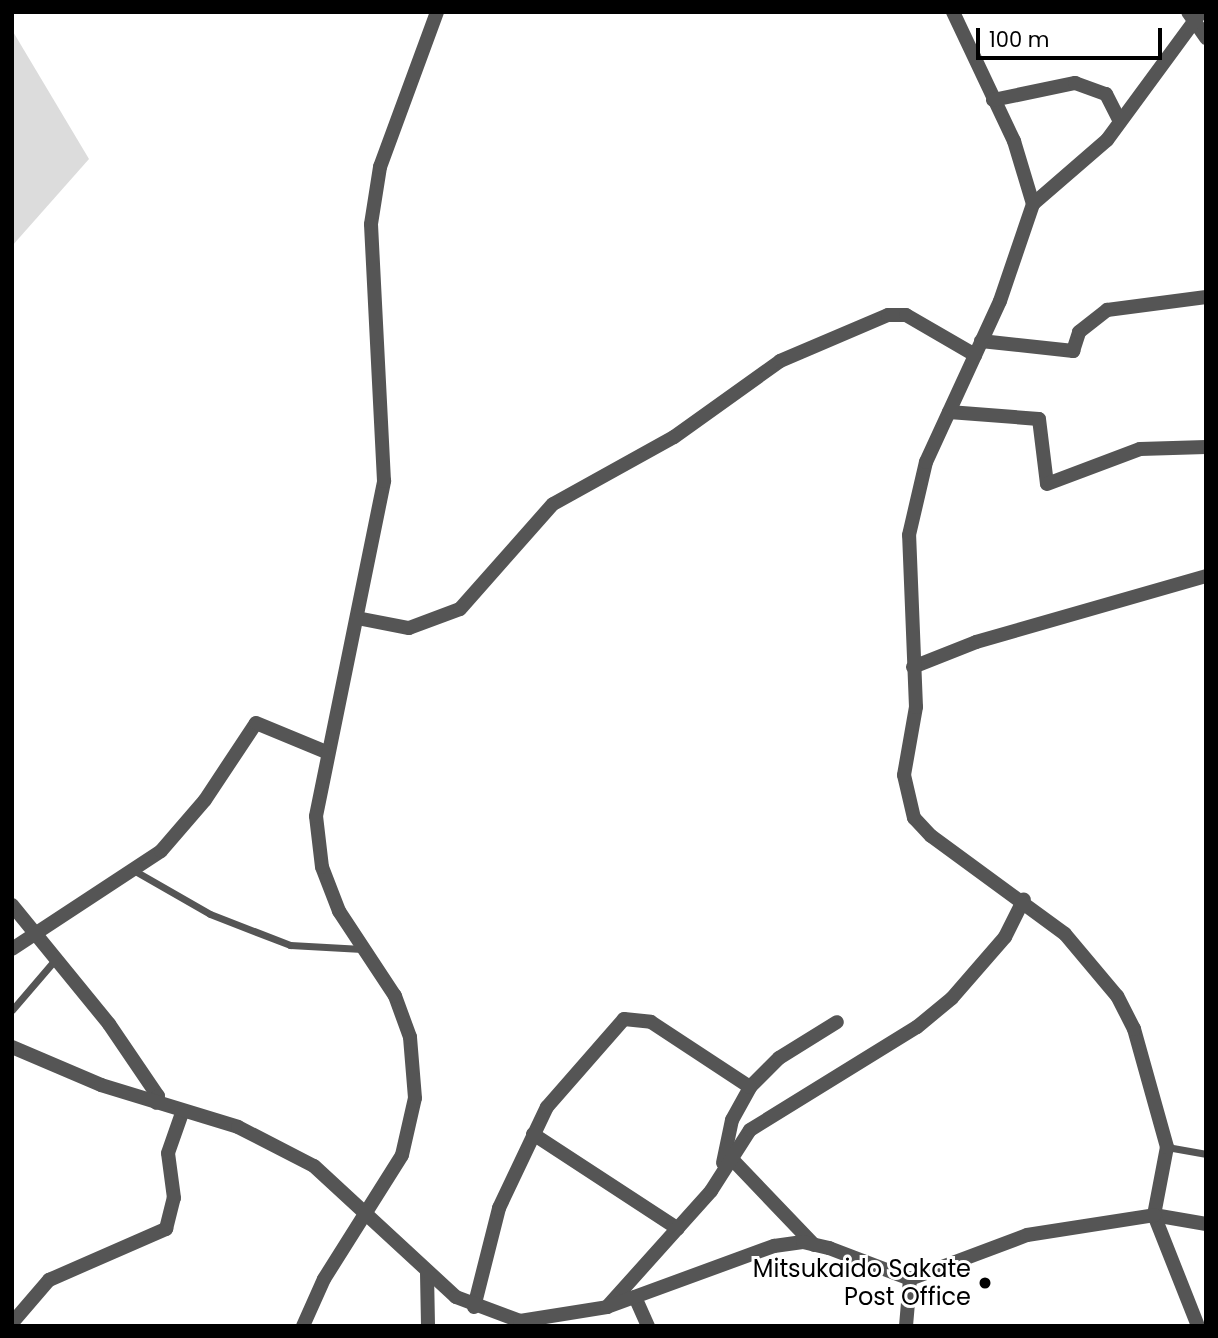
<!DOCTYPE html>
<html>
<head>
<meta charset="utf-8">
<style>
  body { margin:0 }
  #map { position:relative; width:1218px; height:1338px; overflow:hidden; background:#fff; font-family:Poppins,sans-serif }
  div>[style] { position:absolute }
  .green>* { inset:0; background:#dcdcdc }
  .service>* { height:7px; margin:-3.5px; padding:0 3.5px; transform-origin:3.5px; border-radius:3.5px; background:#555 }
  .minor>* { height:14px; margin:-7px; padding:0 7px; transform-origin:7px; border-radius:7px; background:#555 }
  .tertiary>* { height:14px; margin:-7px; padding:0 7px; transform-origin:7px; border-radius:7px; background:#555 }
  .dots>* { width:19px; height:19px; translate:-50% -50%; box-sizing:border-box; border:4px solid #fff; border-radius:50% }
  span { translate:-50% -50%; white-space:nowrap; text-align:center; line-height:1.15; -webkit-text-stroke:6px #fff; paint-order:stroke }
  .poi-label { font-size:24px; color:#000 }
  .right { translate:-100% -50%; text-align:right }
  .frame { position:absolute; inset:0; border:14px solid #000; pointer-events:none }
  .scale { position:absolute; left:976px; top:28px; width:186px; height:32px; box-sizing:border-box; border:4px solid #000; border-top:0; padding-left:9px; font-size:21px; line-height:24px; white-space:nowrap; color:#000; -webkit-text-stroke:5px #fff; paint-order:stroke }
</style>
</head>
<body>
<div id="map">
  <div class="green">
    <i style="clip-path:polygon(12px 30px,89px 159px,12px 246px)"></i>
  </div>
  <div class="service">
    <i style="left:135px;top:871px;width:86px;rotate:29.8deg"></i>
    <i style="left:210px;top:914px;width:86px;rotate:21.2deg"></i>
    <i style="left:290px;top:945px;width:72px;rotate:3.2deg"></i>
    <i style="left:12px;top:1010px;width:65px;rotate:-49.4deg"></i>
    <i style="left:1167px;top:1147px;width:40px;rotate:10deg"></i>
  </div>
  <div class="minor">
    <i style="left:953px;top:12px;width:143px;rotate:64.7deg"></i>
    <i style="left:1014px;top:141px;width:66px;rotate:73.2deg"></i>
    <i style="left:1188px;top:12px;width:32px;rotate:55deg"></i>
    <i style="left:993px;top:100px;width:84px;rotate:-11.7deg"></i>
    <i style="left:1075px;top:83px;width:33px;rotate:20deg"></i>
    <i style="left:1106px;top:94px;width:30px;rotate:63deg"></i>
    <i style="left:981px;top:341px;width:93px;rotate:6.2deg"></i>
    <i style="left:1073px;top:351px;width:20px;rotate:-72deg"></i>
    <i style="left:1079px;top:332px;width:36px;rotate:-38deg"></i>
    <i style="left:1107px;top:310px;width:100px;rotate:-7.5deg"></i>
    <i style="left:949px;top:412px;width:90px;rotate:4.4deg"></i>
    <i style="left:1039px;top:419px;width:65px;rotate:83deg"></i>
    <i style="left:1047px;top:484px;width:99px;rotate:-20.6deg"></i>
    <i style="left:1140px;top:449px;width:66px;rotate:-1.7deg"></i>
    <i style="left:357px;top:618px;width:53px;rotate:10.9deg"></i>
    <i style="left:409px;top:628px;width:54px;rotate:-20.4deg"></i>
    <i style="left:460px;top:609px;width:140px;rotate:-48.5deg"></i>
    <i style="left:553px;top:504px;width:138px;rotate:-29deg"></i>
    <i style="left:674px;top:437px;width:130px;rotate:-35.6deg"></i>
    <i style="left:780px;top:361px;width:117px;rotate:-23.1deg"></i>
    <i style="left:888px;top:315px;width:18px"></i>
    <i style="left:906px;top:315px;width:80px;rotate:30.1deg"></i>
    <i style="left:913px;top:667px;width:68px;rotate:-21.6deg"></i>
    <i style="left:976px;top:642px;width:239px;rotate:-16deg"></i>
    <i style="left:12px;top:905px;width:154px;rotate:50.8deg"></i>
    <i style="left:109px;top:1024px;width:87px;rotate:55.8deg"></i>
    <i style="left:158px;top:1096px;width:7px;rotate:106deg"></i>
    <i style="left:12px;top:949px;width:178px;rotate:-33.3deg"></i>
    <i style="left:161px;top:851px;width:67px;rotate:-49.2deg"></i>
    <i style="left:205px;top:800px;width:92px;rotate:-56.5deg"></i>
    <i style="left:256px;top:723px;width:74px;rotate:22.4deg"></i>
    <i style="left:533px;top:1134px;width:173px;rotate:33.2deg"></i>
    <i style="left:729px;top:1156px;width:123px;rotate:46.3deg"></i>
    <i style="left:723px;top:1163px;width:44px;rotate:-78.2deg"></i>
    <i style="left:732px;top:1120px;width:38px;rotate:-61deg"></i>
    <i style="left:750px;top:1087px;width:41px;rotate:-45deg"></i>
    <i style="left:779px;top:1058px;width:68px;rotate:-31.8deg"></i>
    <i style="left:1154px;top:1215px;width:53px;rotate:9.8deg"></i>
    <i style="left:427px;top:1273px;width:53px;rotate:88.9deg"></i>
    <i style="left:635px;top:1297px;width:32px;rotate:66deg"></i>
    <i style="left:474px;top:1307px;width:102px;rotate:-75.8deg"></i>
    <i style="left:499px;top:1208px;width:112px;rotate:-64.6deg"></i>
    <i style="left:547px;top:1107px;width:117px;rotate:-48.8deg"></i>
    <i style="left:624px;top:1019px;width:27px;rotate:6deg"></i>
    <i style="left:651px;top:1022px;width:118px;rotate:33.3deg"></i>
    <i style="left:607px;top:1307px;width:156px;rotate:-48.1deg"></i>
    <i style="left:711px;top:1191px;width:72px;rotate:-57.4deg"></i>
    <i style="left:750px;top:1130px;width:196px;rotate:-31.7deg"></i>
    <i style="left:917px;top:1027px;width:45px;rotate:-39.6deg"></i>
    <i style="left:952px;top:998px;width:81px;rotate:-49deg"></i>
    <i style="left:1005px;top:937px;width:42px;rotate:-63.4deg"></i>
    <i style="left:12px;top:1323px;width:57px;rotate:-49.3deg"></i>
    <i style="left:49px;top:1280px;width:128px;rotate:-23.6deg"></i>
    <i style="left:166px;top:1229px;width:32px;rotate:-76deg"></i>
    <i style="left:174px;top:1198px;width:45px;rotate:-97.6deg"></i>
    <i style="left:168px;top:1153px;width:42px;rotate:-70.7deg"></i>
    <i style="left:906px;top:1326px;width:47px;rotate:-85.1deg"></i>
    <i style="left:1198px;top:1326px;width:119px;rotate:-111.6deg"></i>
    <i style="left:1154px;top:1215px;width:69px;rotate:-79.2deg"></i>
    <i style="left:1167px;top:1147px;width:123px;rotate:-105.6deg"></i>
    <i style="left:1134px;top:1029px;width:37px;rotate:-117deg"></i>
    <i style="left:1117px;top:996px;width:81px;rotate:-130deg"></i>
    <i style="left:1065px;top:934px;width:166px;rotate:-143.8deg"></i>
    <i style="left:931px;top:836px;width:25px;rotate:-133deg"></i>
    <i style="left:914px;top:818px;width:44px;rotate:-103.1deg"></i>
    <i style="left:904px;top:775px;width:69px;rotate:-80deg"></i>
    <i style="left:916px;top:707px;width:172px;rotate:-92.3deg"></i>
    <i style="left:909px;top:535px;width:75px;rotate:-76.9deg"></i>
    <i style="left:926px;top:462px;width:177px;rotate:-65.3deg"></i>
    <i style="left:1000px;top:301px;width:102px;rotate:-71.2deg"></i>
    <i style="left:1033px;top:204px;width:98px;rotate:-40.9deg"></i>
    <i style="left:1107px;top:140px;width:159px;rotate:-53.7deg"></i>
  </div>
  <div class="tertiary">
    <i style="left:12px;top:1047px;width:97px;rotate:23.1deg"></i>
    <i style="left:101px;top:1085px;width:143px;rotate:17deg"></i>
    <i style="left:238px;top:1127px;width:85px;rotate:27.2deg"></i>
    <i style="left:314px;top:1166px;width:193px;rotate:42.7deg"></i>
    <i style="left:456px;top:1297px;width:68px;rotate:20.6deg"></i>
    <i style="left:520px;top:1321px;width:88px;rotate:-9.1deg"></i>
    <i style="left:607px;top:1307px;width:178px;rotate:-20.1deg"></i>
    <i style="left:774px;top:1246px;width:29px;rotate:-8deg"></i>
    <i style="left:803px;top:1242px;width:27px;rotate:13deg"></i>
    <i style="left:829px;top:1248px;width:87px;rotate:20.9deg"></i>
    <i style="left:910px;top:1279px;width:125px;rotate:-20.6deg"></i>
    <i style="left:1027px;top:1235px;width:129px;rotate:-8.9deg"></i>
    <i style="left:303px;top:1326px;width:51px;rotate:-65.9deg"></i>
    <i style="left:324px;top:1279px;width:146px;rotate:-57.8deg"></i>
    <i style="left:402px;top:1155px;width:58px;rotate:-77.2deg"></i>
    <i style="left:415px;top:1098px;width:61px;rotate:-94.7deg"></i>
    <i style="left:410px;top:1037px;width:44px;rotate:-110.1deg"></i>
    <i style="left:395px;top:996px;width:102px;rotate:-123.4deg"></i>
    <i style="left:339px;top:911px;width:47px;rotate:-111.1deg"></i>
    <i style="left:322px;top:867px;width:51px;rotate:-96.7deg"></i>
    <i style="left:316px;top:816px;width:342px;rotate:-78.5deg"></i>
    <i style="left:384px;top:481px;width:257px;rotate:-92.9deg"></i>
    <i style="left:371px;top:224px;width:58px;rotate:-81deg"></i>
    <i style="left:380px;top:167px;width:165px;rotate:-69.8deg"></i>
  </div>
  <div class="dots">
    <i style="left:985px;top:1283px;background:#000"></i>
  </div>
  <div class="poi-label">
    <span class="right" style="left:971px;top:1283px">Mitsukaido Sakate<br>Post Office</span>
  </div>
  <div class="frame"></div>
  <div class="scale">100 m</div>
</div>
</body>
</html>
